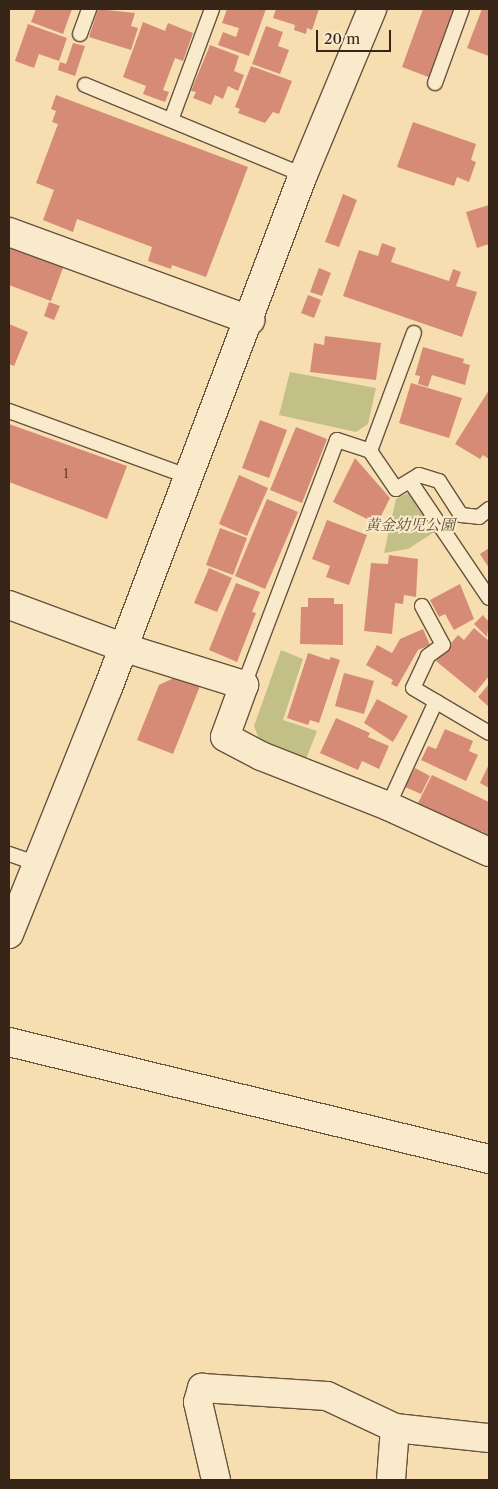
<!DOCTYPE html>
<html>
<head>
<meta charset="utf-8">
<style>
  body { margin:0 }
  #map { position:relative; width:498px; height:1489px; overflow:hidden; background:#f7deb0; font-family:"Libre Caslon Text","Noto Serif JP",serif }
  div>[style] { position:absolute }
  .green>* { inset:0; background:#c3c087 }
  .building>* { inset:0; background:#d68b76 }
  .roads { filter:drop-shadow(1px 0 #67533e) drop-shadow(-1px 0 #67533e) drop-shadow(0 1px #67533e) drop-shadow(0 -1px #67533e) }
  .service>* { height:14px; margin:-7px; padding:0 7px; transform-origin:7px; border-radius:7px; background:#faeacc }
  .minor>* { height:28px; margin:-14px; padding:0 14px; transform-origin:14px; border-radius:14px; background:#faeacc }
  .tertiary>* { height:28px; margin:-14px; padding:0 14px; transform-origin:14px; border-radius:14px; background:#faeacc }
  span { translate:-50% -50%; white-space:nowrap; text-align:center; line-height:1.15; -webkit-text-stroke:4px #faeacc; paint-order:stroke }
  .number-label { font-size:12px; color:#5f3e30 }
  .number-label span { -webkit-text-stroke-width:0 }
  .park-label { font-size:15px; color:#5a4c34; font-style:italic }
  .frame { position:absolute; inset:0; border:10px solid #372518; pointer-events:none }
  .scale { position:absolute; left:316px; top:30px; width:75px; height:22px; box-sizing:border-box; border:2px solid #372518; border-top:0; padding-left:6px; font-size:15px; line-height:18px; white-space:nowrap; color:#372518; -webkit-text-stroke:4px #faeacc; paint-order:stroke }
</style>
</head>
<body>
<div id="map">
  <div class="green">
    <i style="clip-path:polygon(290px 372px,376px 388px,368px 424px,356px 432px,279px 415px)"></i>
    <i style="clip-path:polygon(410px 492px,436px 531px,408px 549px,384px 553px,396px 499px)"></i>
    <i style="clip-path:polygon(281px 650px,303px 659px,283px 720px,317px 731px,306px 759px,259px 739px,254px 726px)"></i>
  </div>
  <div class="building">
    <i style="clip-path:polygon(36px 9px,72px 9px,63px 34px,31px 22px)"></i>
    <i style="clip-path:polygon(98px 9px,135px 13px,131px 26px,138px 28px,131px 50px,89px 37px)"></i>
    <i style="clip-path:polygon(227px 9px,266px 9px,249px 56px,218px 45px,223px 32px,236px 37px,239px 28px,222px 23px)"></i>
    <i style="clip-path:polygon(276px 9px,319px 9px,312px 30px,307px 28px,306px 34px,294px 30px,295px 25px,273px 18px)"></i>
    <i style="clip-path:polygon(423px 9px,456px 9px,431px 78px,402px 67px)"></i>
    <i style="clip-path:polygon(482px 9px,489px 9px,489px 56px,467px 48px)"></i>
    <i style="clip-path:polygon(143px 22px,165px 31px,168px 23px,193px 33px,183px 61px,175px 58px,163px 90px,169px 92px,165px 102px,143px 94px,146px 86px,123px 77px)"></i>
    <i style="clip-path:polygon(28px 24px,67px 38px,59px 61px,39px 54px,34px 68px,15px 61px)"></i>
    <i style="clip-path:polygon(266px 26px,283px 32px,278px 46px,289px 50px,280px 74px,252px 64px)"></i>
    <i style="clip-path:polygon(73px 43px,85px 46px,75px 76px,58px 70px,60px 62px,66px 64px)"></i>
    <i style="clip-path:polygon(210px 45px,239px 56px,234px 71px,244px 75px,238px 91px,228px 86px,223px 99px,215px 95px,211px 105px,193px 98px,196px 92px,191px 91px)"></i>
    <i style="clip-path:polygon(251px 66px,292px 81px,279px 114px,273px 112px,265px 123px,238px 113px,240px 109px,235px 107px)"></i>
    <i style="clip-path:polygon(56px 95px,248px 167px,206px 277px,172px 265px,171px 269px,148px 261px,152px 247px,77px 219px,73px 232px,43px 220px,54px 190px,36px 183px,58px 124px,52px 122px,56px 111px,51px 109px)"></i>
    <i style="clip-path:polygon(413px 122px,476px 144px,471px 160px,476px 162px,469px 182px,457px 177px,454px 186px,397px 167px)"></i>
    <i style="clip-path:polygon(343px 194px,357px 200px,339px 247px,325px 242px)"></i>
    <i style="clip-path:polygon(489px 205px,489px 244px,477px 248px,466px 212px)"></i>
    <i style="clip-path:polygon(382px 243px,396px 248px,391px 262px,449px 281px,453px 269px,461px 272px,456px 286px,477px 292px,462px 337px,343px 296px,359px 250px,378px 256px)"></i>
    <i style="clip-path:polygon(9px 248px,64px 265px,51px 301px,9px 285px)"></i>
    <i style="clip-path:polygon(319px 268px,331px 273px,322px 296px,310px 292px)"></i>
    <i style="clip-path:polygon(308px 295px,321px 300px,314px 318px,301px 313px)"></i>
    <i style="clip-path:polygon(49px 302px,60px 306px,54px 320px,44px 316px)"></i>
    <i style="clip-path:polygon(9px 324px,28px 332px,14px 366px,9px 364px)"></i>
    <i style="clip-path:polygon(325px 336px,381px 343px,376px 380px,310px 372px,314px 343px,324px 345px)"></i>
    <i style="clip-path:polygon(423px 347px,464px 359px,463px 363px,470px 365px,465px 385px,432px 375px,428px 387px,418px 384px,420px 376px,415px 375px)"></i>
    <i style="clip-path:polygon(411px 383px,462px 398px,449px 438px,399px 423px)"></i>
    <i style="clip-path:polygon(489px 390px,489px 459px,483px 455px,480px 459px,455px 444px)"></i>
    <i style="clip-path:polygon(260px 420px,287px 430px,269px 478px,242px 468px)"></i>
    <i style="clip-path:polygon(9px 424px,127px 466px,107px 519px,9px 482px)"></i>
    <i style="clip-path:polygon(296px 427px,327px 439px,302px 503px,270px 490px)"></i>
    <i style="clip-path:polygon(355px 458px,390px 498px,377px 524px,333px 502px)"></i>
    <i style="clip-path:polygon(239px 475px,268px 488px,247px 536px,219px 524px)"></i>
    <i style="clip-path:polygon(267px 499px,298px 512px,265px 589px,235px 576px)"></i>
    <i style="clip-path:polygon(327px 520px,367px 535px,349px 585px,326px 577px,330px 566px,312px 559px)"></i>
    <i style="clip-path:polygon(220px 528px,247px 538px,233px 575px,206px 565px)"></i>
    <i style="clip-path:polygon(489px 548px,489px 568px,480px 554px)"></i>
    <i style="clip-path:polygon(389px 555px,418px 559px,416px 597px,404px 595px,403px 604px,395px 603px,392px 634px,364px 631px,371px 563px,388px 564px)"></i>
    <i style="clip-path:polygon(209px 568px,232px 578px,217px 612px,194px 603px)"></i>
    <i style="clip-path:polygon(236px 583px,260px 592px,252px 612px,256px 613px,237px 662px,209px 650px)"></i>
    <i style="clip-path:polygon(460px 584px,474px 619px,454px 630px,445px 614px,439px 617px,430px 600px)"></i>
    <i style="clip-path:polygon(308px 598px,334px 598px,334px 604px,343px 604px,343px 645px,300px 644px,301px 607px,308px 607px)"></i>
    <i style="clip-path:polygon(483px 615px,489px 622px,487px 637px,474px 624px)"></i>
    <i style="clip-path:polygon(474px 628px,489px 641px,489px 676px,475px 693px,436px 661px,458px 635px,464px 640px)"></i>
    <i style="clip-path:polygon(423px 629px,430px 645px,418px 650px,397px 687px,391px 684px,393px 680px,366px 665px,377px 645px,392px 653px,400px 639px)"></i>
    <i style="clip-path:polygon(308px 653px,329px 660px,331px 657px,340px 660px,319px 723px,310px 720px,308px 725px,287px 718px)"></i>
    <i style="clip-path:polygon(344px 673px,374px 681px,364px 714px,335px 706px)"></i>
    <i style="clip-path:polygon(176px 677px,200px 686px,173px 754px,137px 740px,159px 685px)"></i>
    <i style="clip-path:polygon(489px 684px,489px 707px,478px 697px)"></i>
    <i style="clip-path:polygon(377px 699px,408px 716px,393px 742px,364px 723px)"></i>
    <i style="clip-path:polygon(336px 718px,370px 733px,368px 737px,389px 746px,379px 769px,362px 761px,358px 770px,320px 753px)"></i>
    <i style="clip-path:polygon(445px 729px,473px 741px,469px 751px,478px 755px,466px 781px,421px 760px,428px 746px,436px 749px)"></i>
    <i style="clip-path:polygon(489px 764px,489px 788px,480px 783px)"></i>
    <i style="clip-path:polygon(415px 768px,430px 776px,421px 794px,405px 787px)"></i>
    <i style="clip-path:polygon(432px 775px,489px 802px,488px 835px,481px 831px,478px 838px,415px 809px)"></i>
  </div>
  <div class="roads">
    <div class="service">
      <i style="left:80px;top:34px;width:27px;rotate:-70deg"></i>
      <i style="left:435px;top:83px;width:79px;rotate:-70deg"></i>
      <i style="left:85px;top:85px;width:236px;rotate:22.4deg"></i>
      <i style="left:171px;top:120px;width:118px;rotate:-69.7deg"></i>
      <i style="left:9px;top:411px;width:192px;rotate:20.1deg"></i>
      <i style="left:370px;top:451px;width:126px;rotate:-69.6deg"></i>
      <i style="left:410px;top:481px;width:141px;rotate:56deg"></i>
      <i style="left:422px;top:606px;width:44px;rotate:61.7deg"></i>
      <i style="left:443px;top:645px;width:19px;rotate:144deg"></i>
      <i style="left:428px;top:656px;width:35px;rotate:115deg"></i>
      <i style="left:413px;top:688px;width:88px;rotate:30.6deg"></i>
      <i style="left:244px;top:685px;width:262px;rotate:-69.2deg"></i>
      <i style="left:337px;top:440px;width:35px;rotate:18deg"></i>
      <i style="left:370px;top:451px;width:46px;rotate:55.6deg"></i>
      <i style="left:396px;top:489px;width:27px;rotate:-31deg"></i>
      <i style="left:419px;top:475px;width:21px;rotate:17deg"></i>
      <i style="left:439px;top:481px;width:40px;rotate:57.1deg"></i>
      <i style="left:461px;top:515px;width:18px;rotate:6deg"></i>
      <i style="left:479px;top:517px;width:13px;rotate:-39deg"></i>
      <i style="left:388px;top:806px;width:115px;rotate:-65.4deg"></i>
      <i style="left:9px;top:854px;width:31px;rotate:19deg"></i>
    </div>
    <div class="minor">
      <i style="left:9px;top:232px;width:257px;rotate:20.1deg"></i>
      <i style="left:122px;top:647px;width:128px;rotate:17.3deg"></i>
      <i style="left:244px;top:685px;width:55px;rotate:110.1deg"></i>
      <i style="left:225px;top:737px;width:41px;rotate:27.8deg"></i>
      <i style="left:261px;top:756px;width:136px;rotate:21.5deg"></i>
      <i style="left:388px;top:806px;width:111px;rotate:24.5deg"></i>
      <i style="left:216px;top:1480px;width:80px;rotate:-103deg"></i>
      <i style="left:198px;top:1402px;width:15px;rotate:-74deg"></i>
      <i style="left:202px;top:1388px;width:125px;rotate:3.7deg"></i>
      <i style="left:327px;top:1396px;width:75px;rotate:25.2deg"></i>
      <i style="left:395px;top:1428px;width:95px;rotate:6.1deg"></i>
      <i style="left:391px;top:1480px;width:52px;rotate:-85.6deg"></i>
    </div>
    <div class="tertiary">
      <i style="left:9px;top:605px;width:121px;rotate:20.4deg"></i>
      <i style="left:9px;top:934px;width:265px;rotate:-68.1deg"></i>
      <i style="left:108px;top:688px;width:549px;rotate:-69.19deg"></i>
      <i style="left:303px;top:175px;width:180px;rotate:-67.4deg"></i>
      <i style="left:9px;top:1042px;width:494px;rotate:13.7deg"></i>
    </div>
  </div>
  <div class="number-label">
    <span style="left:66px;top:474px">1</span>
  </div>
  <div class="park-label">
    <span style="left:410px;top:525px">黄金幼児公園</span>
  </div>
  <div class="frame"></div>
  <div class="scale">20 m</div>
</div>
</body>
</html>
